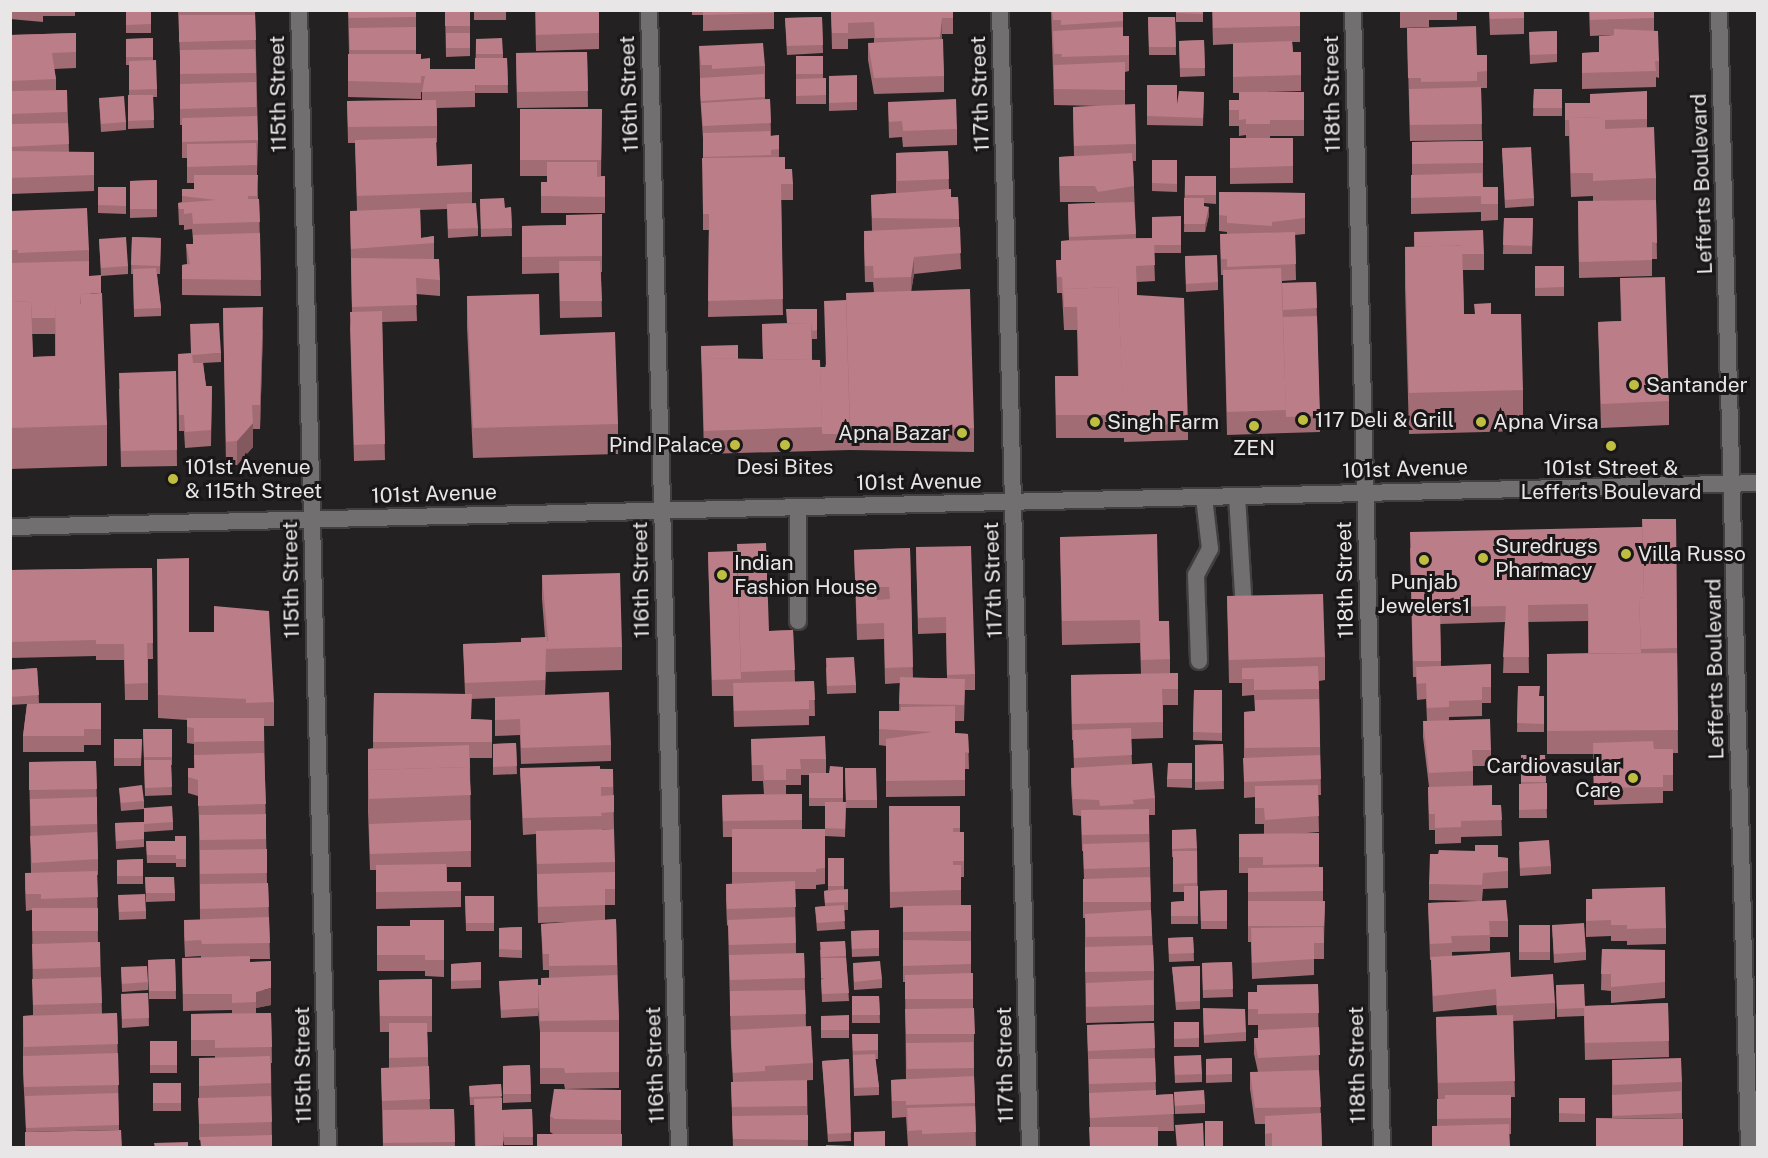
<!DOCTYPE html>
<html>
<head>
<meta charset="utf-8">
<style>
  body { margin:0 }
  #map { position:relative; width:1768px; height:1158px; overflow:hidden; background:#232122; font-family:"Public Sans",sans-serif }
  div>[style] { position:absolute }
  .roads { filter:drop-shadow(2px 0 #423f41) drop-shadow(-2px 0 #423f41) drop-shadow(0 2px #423f41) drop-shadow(0 -2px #423f41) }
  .service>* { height:16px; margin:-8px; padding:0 8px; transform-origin:8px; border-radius:8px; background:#726f70 }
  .minor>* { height:16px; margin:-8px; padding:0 8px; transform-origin:8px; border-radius:8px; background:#726f70 }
  .tertiary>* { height:16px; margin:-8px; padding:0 8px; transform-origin:8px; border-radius:8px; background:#726f70 }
  .wall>* { inset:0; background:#a16c74 }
  .shaded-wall>* { inset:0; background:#83585e }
  .building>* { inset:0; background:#bb7d87 }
  .dots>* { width:16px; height:16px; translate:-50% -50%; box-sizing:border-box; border:3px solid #1a1719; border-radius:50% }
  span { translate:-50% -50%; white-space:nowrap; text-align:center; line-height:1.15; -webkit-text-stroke:6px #1a1719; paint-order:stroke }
  .street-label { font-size:21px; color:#e8e6e7 }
  .poi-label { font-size:21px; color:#e8e6e7 }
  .left { translate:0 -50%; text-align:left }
  .right { translate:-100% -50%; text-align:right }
  .frame { position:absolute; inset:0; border:12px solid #e8e6e7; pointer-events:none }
</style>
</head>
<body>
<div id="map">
  <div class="roads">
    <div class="service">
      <i style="left:1237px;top:496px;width:99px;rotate:86.5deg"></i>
      <i style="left:798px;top:507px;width:114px;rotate:90deg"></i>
      <i style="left:1199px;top:661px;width:86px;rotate:-92deg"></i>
      <i style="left:1196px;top:575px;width:30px;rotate:-62deg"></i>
      <i style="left:1210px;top:549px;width:52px;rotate:-96.6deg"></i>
    </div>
    <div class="minor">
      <i style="left:299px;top:10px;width:1138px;rotate:88.54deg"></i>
      <i style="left:649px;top:10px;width:1138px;rotate:88.49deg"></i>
      <i style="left:1000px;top:10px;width:1138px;rotate:88.49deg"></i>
      <i style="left:1353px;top:10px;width:1138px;rotate:88.54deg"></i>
      <i style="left:10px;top:527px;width:1749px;rotate:-1.44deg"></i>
    </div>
    <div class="tertiary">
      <i style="left:1719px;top:10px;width:1138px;rotate:88.49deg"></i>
    </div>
  </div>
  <div class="wall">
    <i style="clip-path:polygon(10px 10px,75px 10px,75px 16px,43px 16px,43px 22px,10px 19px)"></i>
    <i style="clip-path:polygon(126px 10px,151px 10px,151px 33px,126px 33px)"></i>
    <i style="clip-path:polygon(178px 10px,255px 10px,258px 140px,257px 175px,258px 199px,259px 199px,261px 296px,182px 295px,182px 265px,187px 264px,186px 244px,193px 244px,193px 240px,192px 229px,184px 230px,184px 225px,179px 225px,178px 203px,182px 202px,182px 189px,194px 189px,194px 183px,187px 183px,187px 158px,182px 158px,182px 125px,180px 125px,180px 58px)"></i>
    <i style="clip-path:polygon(348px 10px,416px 10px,416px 54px,430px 69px,475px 69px,475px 107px,437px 108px,437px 142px,436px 143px,437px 166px,472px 192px,472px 203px,478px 228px,478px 236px,448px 238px,447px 209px,420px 210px,421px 238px,434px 236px,434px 259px,429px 259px,440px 280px,440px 296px,416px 294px,417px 321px,382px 322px,385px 460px,354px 461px,350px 328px,352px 312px,350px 211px,357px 211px,355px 143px,348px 143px,347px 101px,422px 100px,422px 92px,421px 92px,421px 99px,348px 97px,348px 54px,349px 54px)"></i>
    <i style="clip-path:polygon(445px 10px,470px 10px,470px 56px,446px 57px)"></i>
    <i style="clip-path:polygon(474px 10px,506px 10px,506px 20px,474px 20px)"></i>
    <i style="clip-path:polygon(535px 10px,599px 10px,599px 49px,536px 51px)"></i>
    <i style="clip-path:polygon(692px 10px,774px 10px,774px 29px,703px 31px,703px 15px,692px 15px)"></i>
    <i style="clip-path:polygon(953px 10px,953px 34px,942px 34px,942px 39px,944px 76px,944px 92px,874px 94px,868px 60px,868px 43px,874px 43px,874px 38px,848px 39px,848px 49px,832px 49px,831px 12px)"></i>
    <i style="clip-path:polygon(1051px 10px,1123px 10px,1123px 36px,1129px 55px,1129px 71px,1125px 72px,1125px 105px,1136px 144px,1136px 161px,1133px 161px,1136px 238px,1152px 238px,1181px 216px,1181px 253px,1154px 253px,1155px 281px,1137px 282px,1137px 295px,1188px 424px,1188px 440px,1124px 442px,1124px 434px,1124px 438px,1056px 438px,1055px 376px,1078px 376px,1077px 330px,1064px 330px,1062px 293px,1057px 293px,1056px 260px,1061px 260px,1061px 241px,1069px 240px,1068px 204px,1095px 203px,1095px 202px,1060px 202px,1059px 157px,1074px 156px,1073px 107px,1099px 106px,1054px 105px)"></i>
    <i style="clip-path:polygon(1176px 10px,1203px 10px,1203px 22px,1176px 22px)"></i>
    <i style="clip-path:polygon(1212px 10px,1300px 10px,1300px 42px,1292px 42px,1293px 52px,1301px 52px,1301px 91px,1267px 92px,1304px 92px,1304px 136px,1270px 136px,1270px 138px,1293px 138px,1293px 183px,1230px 184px,1230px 138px,1246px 138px,1246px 135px,1239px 136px,1239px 126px,1229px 126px,1229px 100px,1239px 100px,1239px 93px,1233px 93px,1233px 44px,1213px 45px)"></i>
    <i style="clip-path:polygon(1400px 10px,1457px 10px,1457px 20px,1429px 20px,1429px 27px,1400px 28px)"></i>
    <i style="clip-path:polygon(1489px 10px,1524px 10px,1524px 34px,1490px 35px)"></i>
    <i style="clip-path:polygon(1589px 10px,1654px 10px,1654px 31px,1659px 61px,1659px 78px,1656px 77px,1656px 87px,1582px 89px,1582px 53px,1599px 52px,1614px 35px,1590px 36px)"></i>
    <i style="clip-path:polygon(822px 17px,823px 53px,787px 55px,785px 18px)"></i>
    <i style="clip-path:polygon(1148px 17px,1175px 17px,1176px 55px,1149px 55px)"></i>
    <i style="clip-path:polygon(1407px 28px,1477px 55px,1487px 55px,1487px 88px,1481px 88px,1482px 140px,1410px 141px)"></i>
    <i style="clip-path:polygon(1557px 31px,1557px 62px,1530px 64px,1529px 32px)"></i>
    <i style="clip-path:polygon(76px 33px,76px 68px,54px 69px,56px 79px,56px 90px,67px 90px,69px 152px,94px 152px,94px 191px,10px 194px,10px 35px)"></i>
    <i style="clip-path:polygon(153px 38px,153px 60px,157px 89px,157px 97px,153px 97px,154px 128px,128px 129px,128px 95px,129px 95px,129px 65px,126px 65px,126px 39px)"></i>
    <i style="clip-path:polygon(476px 39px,503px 54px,503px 58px,507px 58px,508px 93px,475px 93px)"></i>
    <i style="clip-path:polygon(1204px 40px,1205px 76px,1180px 77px,1179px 41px)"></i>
    <i style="clip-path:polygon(699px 46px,765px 66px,765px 99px,770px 99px,771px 136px,779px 135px,779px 157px,785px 169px,793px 184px,793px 200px,781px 200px,783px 315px,708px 317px,709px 230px,703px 230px,703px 139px,700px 94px,700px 78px)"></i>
    <i style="clip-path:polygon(587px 52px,588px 107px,517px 108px,516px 53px)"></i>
    <i style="clip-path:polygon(796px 56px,823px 56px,823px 78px,826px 78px,826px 104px,796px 104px)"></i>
    <i style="clip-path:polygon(829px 76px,857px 102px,857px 110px,829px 111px)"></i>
    <i style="clip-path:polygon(1147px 85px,1177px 104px,1204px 92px,1203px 126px,1147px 125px)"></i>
    <i style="clip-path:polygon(1534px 89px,1562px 89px,1562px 116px,1533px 116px)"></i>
    <i style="clip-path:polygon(1647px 91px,1647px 127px,1656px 178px,1656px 200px,1657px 259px,1652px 259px,1652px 276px,1579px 278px,1578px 201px,1593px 201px,1593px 196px,1571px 197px,1569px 136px,1565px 136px,1565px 103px,1590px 103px)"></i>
    <i style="clip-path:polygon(99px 98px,126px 122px,126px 130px,101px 132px)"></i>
    <i style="clip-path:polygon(888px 102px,957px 129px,957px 145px,903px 147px,902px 137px,889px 138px)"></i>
    <i style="clip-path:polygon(520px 109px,602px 109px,601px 176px,605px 176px,605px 213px,541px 213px,541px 182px,547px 182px,547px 176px,520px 176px)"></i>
    <i style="clip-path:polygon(1483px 141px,1483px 187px,1498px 187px,1498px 220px,1481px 221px,1481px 212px,1411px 214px,1411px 175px,1412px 175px,1412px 142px)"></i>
    <i style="clip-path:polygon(1502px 148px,1534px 198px,1534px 206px,1505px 208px)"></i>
    <i style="clip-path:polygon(948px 151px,949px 189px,951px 197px,958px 197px,961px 269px,914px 274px,911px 291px,974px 428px,974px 452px,850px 450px,704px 454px,701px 346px,738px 359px,763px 359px,762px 324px,787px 323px,817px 309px,817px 339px,812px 339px,812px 360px,820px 367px,825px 367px,846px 300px,874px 292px,873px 282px,865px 282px,864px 248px,864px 231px,872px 231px,871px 195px,896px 193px,896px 153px)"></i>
    <i style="clip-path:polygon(1152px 160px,1177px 160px,1177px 192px,1152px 191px)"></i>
    <i style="clip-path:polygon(1185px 176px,1216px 176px,1216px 204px,1204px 203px,1204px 206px,1209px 215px,1205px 232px,1184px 232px)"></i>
    <i style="clip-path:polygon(157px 180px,157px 217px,130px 218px,130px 181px)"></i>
    <i style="clip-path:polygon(98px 187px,126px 187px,126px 214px,98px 213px)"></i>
    <i style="clip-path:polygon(1219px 192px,1305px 193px,1305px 234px,1295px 235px,1296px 280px,1282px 281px,1282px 283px,1316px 282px,1320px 432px,1227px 435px,1223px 275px,1221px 275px,1220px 234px,1227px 234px,1227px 232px,1219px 231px)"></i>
    <i style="clip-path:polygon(480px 199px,505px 208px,511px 207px,512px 236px,481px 237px)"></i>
    <i style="clip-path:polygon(evenodd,10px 211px,89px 250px,89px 276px,107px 425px,107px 466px,10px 469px,10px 211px,32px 334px,55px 334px,55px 356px,33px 357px,32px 334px)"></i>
    <i style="clip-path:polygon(602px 214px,602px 272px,601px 272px,602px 317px,560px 318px,559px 273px,522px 274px,522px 226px,566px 225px)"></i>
    <i style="clip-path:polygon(1504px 218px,1533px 218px,1532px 254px,1503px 254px)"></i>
    <i style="clip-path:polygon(1414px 232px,1484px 254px,1484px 270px,1463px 270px,1464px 314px,1491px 314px,1523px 390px,1523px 431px,1409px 434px,1405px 288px,1405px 247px,1414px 247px)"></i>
    <i style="clip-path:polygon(132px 237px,161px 238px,160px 274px,157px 274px,161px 308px,161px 316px,134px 317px,133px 274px,131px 274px)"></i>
    <i style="clip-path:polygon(99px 239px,128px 266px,128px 274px,101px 276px)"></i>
    <i style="clip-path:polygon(1185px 256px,1218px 282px,1218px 290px,1186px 292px)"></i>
    <i style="clip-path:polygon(1535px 266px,1564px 266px,1564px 296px,1535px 296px)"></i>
    <i style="clip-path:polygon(1620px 278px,1669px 401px,1669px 425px,1601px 428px,1598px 322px,1621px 321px)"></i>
    <i style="clip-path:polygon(467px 296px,540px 335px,618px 424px,618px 454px,473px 458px,467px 327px)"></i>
    <i style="clip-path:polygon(223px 308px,263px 330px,260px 429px,253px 429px,253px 447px,237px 465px,226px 465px)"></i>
    <i style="clip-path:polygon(221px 353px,221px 362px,203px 363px,206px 386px,212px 386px,211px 446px,185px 448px,184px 431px,179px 431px,178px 354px)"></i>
    <i style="clip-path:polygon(176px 371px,177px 466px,121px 467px,119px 389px)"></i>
    <i style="clip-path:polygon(1676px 519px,1678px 753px,1673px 753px,1673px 791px,1663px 791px,1663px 803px,1594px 805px,1593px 754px,1547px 754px,1547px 654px,1588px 653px,1588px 621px,1528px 622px,1529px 673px,1503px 673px,1505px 622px,1440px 624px,1441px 666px,1491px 687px,1491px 703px,1482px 703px,1482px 716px,1449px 717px,1449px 721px,1491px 750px,1491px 766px,1473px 766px,1473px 786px,1492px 805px,1501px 805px,1502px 836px,1461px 837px,1461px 843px,1435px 844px,1435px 830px,1429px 830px,1428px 787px,1429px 787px,1423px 737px,1423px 721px,1427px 721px,1426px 699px,1417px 700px,1416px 677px,1413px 677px,1410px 548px,1642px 527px)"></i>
    <i style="clip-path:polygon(1060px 537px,1159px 621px,1170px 659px,1170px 673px,1178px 673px,1178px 705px,1163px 705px,1163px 738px,1131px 739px,1132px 764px,1155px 798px,1155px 815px,1149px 815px,1151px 912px,1154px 971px,1154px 1021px,1086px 1023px,1085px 964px,1085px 918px,1083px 918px,1083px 879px,1084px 879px,1083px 851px,1082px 851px,1081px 816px,1073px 815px,1071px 784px,1071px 768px,1074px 768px,1073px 740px,1072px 740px,1071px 675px,1141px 674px,1140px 643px,1062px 645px)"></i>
    <i style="clip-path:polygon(916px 547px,975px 674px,975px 690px,965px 690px,964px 721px,955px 721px,955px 733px,968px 734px,969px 769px,965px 769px,965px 796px,886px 797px,886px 746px,879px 745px,879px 711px,899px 711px,900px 683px,885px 684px,884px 639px,857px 640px,854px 550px,910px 548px,913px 678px,947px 678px,946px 633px,918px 634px)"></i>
    <i style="clip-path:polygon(708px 552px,769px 631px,793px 630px,795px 682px,814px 681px,815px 716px,809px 716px,809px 725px,734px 727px,733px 696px,712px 696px)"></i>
    <i style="clip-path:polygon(157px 559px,189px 632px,274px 702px,274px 726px,264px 726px,267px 883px,268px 883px,270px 959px,250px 959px,250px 962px,271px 1005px,256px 1008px,256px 1013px,271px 1013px,272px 1063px,271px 1063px,272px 1148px,199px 1140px,199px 1058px,215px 1058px,215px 1056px,191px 1056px,191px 1014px,232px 1013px,232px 1010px,183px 1011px,182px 958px,201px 958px,201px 956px,185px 957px,184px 936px,184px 920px,200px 920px,199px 822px,198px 796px,188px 793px,188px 768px,194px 768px,194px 744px,187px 743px,187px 720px,158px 718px)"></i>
    <i style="clip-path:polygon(152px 568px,153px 659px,148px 659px,148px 700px,125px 700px,124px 660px,96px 660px,96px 656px,10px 658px,10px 570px)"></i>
    <i style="clip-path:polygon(542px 575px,622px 647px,622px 670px,546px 672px,545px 695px,611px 745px,611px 761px,521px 764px,520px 735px,495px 736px,495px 698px,471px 699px,471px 719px,492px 720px,492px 758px,470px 758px,471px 867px,447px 867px,447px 882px,461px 882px,461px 907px,376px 909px,376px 870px,370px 870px,368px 812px,368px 749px,373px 748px,374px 693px,465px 694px,463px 644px,521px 642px,545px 637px,542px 599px)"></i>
    <i style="clip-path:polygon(1227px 596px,1325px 657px,1325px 680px,1319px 681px,1321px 795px,1318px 795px,1319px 832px,1294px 834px,1319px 833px,1319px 867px,1323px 867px,1323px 901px,1325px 901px,1324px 942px,1324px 959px,1314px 959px,1314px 975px,1252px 979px,1251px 942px,1248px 942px,1248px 873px,1239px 873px,1239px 834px,1264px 834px,1264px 824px,1255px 824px,1255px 797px,1244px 798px,1244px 712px,1255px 711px,1254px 695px,1242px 696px,1242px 683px,1229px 683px)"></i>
    <i style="clip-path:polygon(826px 667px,856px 685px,856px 693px,827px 694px)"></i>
    <i style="clip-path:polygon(37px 668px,39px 703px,101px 703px,101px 745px,84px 745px,84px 752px,23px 752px,23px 736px,27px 704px,10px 705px,10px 670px)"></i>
    <i style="clip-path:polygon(1518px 686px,1539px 696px,1544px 696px,1544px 732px,1517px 732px)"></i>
    <i style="clip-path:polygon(1194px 690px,1222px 690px,1222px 741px,1193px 740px)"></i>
    <i style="clip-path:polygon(143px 729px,172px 757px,172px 765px,171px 765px,172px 795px,145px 796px)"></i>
    <i style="clip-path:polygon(114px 739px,142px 739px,141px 766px,114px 766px)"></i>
    <i style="clip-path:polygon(evenodd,751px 739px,826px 759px,826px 773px,829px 773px,843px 767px,843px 802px,846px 802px,845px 837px,825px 836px,825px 884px,816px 885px,816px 889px,795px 889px,796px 953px,804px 953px,806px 1026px,813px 1063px,813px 1080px,792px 1081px,807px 1080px,808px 1148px,733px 1148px,731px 1082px,733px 1082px,731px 1046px,728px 925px,727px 926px,726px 900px,726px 884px,732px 884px,732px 837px,723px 837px,722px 795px,764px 794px,763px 781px,752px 781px,751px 739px,801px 775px,809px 775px,809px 806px,825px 806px,825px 829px,802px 829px,802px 794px,786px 794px,786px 785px,801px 785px,801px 775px)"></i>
    <i style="clip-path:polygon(516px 743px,517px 774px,493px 775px,493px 744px)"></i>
    <i style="clip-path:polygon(1223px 744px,1224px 789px,1195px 790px,1195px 745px)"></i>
    <i style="clip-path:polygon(1521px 755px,1545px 755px,1547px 818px,1519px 818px,1519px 784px,1521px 784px)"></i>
    <i style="clip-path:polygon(96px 761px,98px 859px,98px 875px,97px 875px,98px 942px,100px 942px,102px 1014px,117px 1013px,119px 1130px,26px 1132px,23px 1072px,23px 1016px,33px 1015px,32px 910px,26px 911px,25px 889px,25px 873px,31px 873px,29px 762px)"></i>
    <i style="clip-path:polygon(1192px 763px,1192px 788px,1167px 787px,1167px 779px)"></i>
    <i style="clip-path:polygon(520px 768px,613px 769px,614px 829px,602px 829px,615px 862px,615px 905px,605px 905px,605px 920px,616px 919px,619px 1020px,619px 1088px,565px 1089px,564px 1084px,540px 1084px,540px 1032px,538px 1010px,538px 1016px,501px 1018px,499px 981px,538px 985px,541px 985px,549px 978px,549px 970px,543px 970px,541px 924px,571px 922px,538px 923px,536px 834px,523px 835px)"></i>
    <i style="clip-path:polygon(845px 768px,877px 800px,877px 808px,846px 808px)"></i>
    <i style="clip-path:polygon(119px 788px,144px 801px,144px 809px,121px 811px)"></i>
    <i style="clip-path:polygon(889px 806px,960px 806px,960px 832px,964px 861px,964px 877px,961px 877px,961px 905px,971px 905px,971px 974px,973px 973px,973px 1008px,974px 1008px,974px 1076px,975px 1103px,976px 1148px,922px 1148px,922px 1146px,908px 1147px,906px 1117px,892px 1118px,891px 1080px,906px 1079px,905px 982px,903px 982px,903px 907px,890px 908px)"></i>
    <i style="clip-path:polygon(144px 808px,173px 822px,173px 830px,144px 832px)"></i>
    <i style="clip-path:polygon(144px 822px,144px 847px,116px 849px,115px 823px)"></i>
    <i style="clip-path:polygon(1172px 830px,1197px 848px,1198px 924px,1171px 924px,1171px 902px,1184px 901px,1184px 892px,1173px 892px,1173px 857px,1172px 857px)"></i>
    <i style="clip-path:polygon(186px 836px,186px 867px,176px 867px,176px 863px,147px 863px,146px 841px,175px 841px)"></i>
    <i style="clip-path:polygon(1519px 850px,1551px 866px,1551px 874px,1520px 876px)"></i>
    <i style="clip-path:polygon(1498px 857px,1508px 858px,1508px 888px,1483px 889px,1482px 901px,1508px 921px,1508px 937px,1490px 937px,1490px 951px,1452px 952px,1452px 956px,1511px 977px,1555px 1003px,1555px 1019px,1513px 1021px,1515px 1097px,1511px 1097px,1511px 1134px,1437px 1126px,1437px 1099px,1438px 1099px,1436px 1017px,1497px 1015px,1496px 1005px,1433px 1012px,1431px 960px,1430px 960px,1428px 903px,1480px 901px,1429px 900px,1429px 884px)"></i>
    <i style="clip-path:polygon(828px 858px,844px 858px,844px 889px,848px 902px,848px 910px,844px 910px,845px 929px,817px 931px,815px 907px,825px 906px,824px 891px,828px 890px)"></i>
    <i style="clip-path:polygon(143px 859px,143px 884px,117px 884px,117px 860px)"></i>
    <i style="clip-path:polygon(145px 877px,175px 893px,175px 901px,146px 902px)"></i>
    <i style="clip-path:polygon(1592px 889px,1666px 928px,1666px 944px,1627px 945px,1627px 941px,1611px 941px,1611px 936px,1586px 937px,1586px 899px,1592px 899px)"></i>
    <i style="clip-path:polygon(1227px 890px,1227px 929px,1201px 929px,1200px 891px)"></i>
    <i style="clip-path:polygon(118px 895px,146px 911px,146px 919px,119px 920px)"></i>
    <i style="clip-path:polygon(465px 896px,494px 896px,494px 931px,466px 931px)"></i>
    <i style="clip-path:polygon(444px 920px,444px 977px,425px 976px,425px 971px,377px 971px,377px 926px,410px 926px)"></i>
    <i style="clip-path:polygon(1519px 925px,1550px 925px,1550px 960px,1519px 960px)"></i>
    <i style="clip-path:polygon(1552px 925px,1586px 952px,1586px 960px,1554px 963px)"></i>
    <i style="clip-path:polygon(522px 927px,522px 958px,499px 957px,499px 928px)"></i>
    <i style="clip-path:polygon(879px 930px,879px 956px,852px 957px,851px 931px)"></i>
    <i style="clip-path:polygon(1193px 937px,1194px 961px,1169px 962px,1168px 938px)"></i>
    <i style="clip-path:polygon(845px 941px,849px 1001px,822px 1002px,820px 950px)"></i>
    <i style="clip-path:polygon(1602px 949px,1665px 950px,1665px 998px,1611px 1003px,1611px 991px,1601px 990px)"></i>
    <i style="clip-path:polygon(175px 959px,176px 999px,149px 999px,148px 960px)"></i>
    <i style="clip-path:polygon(481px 962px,481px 988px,451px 989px,451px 964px)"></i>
    <i style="clip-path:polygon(1232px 962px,1233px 997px,1203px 998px,1202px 963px)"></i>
    <i style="clip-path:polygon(853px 963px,882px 979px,882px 988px,854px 990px)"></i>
    <i style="clip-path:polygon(1200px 966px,1200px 1009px,1176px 1010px,1172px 967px)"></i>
    <i style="clip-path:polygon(121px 967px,148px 982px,148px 990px,122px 992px)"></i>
    <i style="clip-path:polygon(432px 979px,432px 1032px,427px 1032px,430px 1109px,454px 1109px,455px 1148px,383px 1148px,381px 1068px,389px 1068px,389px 1032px,380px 1032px,379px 980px)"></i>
    <i style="clip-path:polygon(1318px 984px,1319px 1072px,1322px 1148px,1265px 1148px,1265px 1124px,1255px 1124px,1250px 1089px,1250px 1072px,1258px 1072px,1254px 1054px,1254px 1038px,1258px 1038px,1258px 1025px,1248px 1025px,1248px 992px,1257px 992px)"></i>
    <i style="clip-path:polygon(1556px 985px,1585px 1006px,1668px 1003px,1669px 1057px,1585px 1060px,1584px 1016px,1557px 1017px)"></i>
    <i style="clip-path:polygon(148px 993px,149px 1026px,122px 1028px,121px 994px)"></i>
    <i style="clip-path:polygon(852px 996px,879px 996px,880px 1023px,852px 1023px)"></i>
    <i style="clip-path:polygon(1203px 1008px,1246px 1032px,1246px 1041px,1204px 1043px)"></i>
    <i style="clip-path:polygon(821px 1016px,849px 1030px,849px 1038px,821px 1038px)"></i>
    <i style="clip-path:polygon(1174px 1022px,1199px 1022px,1199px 1047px,1174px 1047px)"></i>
    <i style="clip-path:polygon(1154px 1023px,1156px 1095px,1173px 1094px,1174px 1131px,1158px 1131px,1090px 1127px,1087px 1025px)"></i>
    <i style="clip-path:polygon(852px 1034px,878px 1034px,878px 1059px,875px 1059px,879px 1087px,879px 1095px,854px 1096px)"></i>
    <i style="clip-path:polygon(150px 1041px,177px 1041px,177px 1073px,150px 1073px)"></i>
    <i style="clip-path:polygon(1174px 1056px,1202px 1074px,1202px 1082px,1175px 1083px)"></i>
    <i style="clip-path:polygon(1232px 1058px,1232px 1082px,1206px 1083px,1206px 1059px)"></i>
    <i style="clip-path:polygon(849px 1059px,851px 1141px,828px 1142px,822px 1061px)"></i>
    <i style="clip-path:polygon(1612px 1060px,1682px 1082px,1682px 1119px,1612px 1118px)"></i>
    <i style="clip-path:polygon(530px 1065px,531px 1102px,503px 1103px,503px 1066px)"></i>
    <i style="clip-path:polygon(153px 1083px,181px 1083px,181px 1111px,153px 1111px)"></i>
    <i style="clip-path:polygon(501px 1084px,502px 1110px,532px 1109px,533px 1145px,504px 1145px,503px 1140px,503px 1148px,475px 1148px,474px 1105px,470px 1105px,469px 1086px)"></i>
    <i style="clip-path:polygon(621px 1090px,621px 1134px,553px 1134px,550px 1132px,550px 1116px)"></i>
    <i style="clip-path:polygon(1174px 1092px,1205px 1104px,1205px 1113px,1175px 1114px)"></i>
    <i style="clip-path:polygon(1559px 1098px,1585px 1098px,1585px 1122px,1559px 1122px)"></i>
  </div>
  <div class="shaded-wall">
    <i style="clip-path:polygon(942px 18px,942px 34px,940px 53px,940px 37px)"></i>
    <i style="clip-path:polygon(1209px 207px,1209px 215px,1205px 232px,1205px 224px)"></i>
    <i style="clip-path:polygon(914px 257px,914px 274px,911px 293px,911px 277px)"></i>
    <i style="clip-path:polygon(263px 307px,263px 330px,260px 429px,260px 405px)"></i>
    <i style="clip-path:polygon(253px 423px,253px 447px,237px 465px,237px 441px)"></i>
    <i style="clip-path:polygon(271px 988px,271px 1005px,256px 1008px,256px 992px)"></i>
  </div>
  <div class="building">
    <i style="clip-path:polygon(126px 10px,151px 10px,151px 24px,126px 25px)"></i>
    <i style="clip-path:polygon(348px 10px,416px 10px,416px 17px,349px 18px)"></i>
    <i style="clip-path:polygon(445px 10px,470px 10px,470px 26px,445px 26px)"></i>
    <i style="clip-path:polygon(536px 10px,599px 10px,599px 33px,536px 35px)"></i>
    <i style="clip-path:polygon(703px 10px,774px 10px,774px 13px,703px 15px)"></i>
    <i style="clip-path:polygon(860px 10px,953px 10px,953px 18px,942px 18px,940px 37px,875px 38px,874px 22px,848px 23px,848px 33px,832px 33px,831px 12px)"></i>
    <i style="clip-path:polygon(1052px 10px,1123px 10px,1123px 21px,1061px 25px,1061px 20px,1053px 20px)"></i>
    <i style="clip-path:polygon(1176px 10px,1203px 10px,1203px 14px,1176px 13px)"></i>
    <i style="clip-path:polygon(1213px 10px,1300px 10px,1300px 26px,1213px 28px)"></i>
    <i style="clip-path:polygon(1400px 10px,1429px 10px,1429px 11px,1400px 11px)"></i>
    <i style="clip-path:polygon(1489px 10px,1524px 10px,1524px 18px,1490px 19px)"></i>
    <i style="clip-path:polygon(1590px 10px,1654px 10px,1654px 18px,1590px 20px)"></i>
    <i style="clip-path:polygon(179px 15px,255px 15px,256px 40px,179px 42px)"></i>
    <i style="clip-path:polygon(822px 17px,823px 45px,787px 46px,785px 18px)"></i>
    <i style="clip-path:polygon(1148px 17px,1175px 17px,1176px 47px,1149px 47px)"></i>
    <i style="clip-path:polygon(1476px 26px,1477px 55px,1487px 55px,1487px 71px,1477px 72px,1477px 81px,1421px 82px,1421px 78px,1408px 78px,1407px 28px)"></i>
    <i style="clip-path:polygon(416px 27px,416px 50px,350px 50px,349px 28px)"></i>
    <i style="clip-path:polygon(1123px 27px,1123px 36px,1129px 36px,1129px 55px,1061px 57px,1062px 54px,1054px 54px,1053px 31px)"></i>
    <i style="clip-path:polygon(1614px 29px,1658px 31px,1659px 61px,1655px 61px,1656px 71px,1582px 73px,1582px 53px,1599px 52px,1599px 36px,1614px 35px)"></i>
    <i style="clip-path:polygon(1557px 31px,1557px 54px,1530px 55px,1529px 32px)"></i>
    <i style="clip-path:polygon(76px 33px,76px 52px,52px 53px,56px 79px,10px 81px,10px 35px)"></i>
    <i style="clip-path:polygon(446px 33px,470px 33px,470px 48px,446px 48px)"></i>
    <i style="clip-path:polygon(153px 38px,153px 57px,126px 57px,126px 39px)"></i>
    <i style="clip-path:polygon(502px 38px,503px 54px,476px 54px,476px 39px)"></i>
    <i style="clip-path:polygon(943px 39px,944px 76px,874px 78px,868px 43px)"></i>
    <i style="clip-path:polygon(1204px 40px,1205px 68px,1180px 68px,1179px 41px)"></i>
    <i style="clip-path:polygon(1292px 41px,1293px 52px,1301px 52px,1301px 75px,1233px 77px,1233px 43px)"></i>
    <i style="clip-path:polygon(763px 43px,765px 66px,712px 69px,712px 65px,701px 65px,699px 46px)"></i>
    <i style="clip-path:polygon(255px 49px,256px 73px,180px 74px,180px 50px)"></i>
    <i style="clip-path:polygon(587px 52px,588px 91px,517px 92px,516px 53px)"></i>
    <i style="clip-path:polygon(348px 54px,421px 54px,421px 59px,430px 58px,430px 69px,475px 69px,475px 91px,422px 92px,425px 76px,421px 76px,421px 83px,348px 81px)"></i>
    <i style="clip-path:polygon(796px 56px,823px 56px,823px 74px,796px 74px)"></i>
    <i style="clip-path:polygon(475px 58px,507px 58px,508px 85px,475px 85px)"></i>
    <i style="clip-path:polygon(156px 60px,157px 89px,129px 90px,129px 61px)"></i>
    <i style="clip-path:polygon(1125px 62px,1125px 90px,1054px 89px,1054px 65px)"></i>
    <i style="clip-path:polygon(764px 74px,765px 97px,701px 101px,700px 78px)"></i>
    <i style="clip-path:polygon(857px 75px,857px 102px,829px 103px,829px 76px)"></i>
    <i style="clip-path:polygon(826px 78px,826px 95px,796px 96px,796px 79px)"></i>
    <i style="clip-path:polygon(256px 82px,256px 107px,180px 109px,180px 84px)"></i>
    <i style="clip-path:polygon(1147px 85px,1177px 85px,1177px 104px,1179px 91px,1204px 92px,1203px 118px,1147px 116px)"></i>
    <i style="clip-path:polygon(1481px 87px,1482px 124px,1410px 125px,1409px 89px)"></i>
    <i style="clip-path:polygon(1534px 89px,1562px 89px,1562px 108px,1533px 108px)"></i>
    <i style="clip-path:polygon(67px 90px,67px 112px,10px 114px,10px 91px)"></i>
    <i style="clip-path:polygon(1647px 91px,1647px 119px,1605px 120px,1605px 117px,1569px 118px,1569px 120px,1565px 120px,1565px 103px,1590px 103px,1590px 94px)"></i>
    <i style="clip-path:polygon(1239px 92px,1304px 92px,1304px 120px,1270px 120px,1270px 124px,1246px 124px,1246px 119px,1239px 120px,1239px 110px,1229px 110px,1229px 100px,1239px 100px)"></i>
    <i style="clip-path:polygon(128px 95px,153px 95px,154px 120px,128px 121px)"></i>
    <i style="clip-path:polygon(124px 96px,126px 122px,101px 124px,99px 98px)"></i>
    <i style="clip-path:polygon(770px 99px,771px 123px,703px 126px,701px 103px)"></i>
    <i style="clip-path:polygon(956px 99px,957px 129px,903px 131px,902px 121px,889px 122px,888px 102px)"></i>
    <i style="clip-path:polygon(436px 100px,437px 126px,348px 127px,347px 101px)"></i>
    <i style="clip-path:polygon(1135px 104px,1136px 144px,1074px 146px,1073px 107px)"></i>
    <i style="clip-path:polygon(520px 109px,602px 109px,601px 160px,520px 160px)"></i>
    <i style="clip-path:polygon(257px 116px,258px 140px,182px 142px,182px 118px)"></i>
    <i style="clip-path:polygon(1605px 117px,1605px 129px,1654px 127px,1656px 178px,1593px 181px,1593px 173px,1571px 173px,1569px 118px)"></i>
    <i style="clip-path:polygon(68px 123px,69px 144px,10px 147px,10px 124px)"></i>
    <i style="clip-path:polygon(770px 131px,770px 136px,779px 135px,779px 149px,771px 150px,771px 155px,703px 157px,703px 133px)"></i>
    <i style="clip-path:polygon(436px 138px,437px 166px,472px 164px,472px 192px,357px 196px,355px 140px)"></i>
    <i style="clip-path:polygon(1230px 138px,1293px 138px,1293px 166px,1230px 168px)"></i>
    <i style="clip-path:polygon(1483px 141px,1483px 163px,1412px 164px,1412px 142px)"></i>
    <i style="clip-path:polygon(256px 143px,257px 165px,187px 167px,187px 144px)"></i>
    <i style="clip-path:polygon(1531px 147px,1534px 198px,1505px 200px,1502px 148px)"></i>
    <i style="clip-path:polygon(10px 151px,94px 152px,94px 175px,10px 178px)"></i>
    <i style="clip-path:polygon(948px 151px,949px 179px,897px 181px,896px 153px)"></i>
    <i style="clip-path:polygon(1132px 153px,1134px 186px,1098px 192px,1095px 186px,1060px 186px,1059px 157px)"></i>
    <i style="clip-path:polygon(785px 157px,785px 169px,792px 169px,793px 184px,781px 184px,783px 299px,708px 301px,709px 214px,703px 214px,702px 158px)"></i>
    <i style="clip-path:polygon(1152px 160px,1177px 160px,1177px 184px,1152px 183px)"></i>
    <i style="clip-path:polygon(547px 162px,597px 162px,597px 177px,605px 176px,605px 197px,541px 196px,541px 182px,547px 182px)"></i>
    <i style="clip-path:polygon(1482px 173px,1483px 187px,1498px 187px,1498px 204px,1481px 204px,1481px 196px,1411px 198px,1411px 175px)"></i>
    <i style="clip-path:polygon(194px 175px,258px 175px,257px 196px,248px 196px,248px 199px,259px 199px,260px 222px,193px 224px,192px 213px,184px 214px,184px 209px,179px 209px,178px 203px,216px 200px,182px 196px,182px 189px,194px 189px)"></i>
    <i style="clip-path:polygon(1185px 176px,1216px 176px,1216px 195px,1185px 195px)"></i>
    <i style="clip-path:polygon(157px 180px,157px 209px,130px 209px,130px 181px)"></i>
    <i style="clip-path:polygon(98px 187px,126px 187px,126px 206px,98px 205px)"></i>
    <i style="clip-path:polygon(951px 189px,951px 197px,958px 197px,959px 219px,872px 218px,871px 195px)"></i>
    <i style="clip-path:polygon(1219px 192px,1305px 193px,1305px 218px,1272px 222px,1272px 226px,1227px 223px,1227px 216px,1219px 215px)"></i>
    <i style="clip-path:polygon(504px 198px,505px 208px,511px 207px,512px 228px,481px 229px,480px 199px)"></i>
    <i style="clip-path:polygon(1184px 198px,1204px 198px,1204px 206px,1209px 207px,1205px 224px,1184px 224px)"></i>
    <i style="clip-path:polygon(1656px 200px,1657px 243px,1652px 242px,1652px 260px,1579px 262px,1578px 201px)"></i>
    <i style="clip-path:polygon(1134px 202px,1136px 234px,1069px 237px,1068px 204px)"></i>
    <i style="clip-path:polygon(476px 203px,478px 228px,448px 229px,447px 204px)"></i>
    <i style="clip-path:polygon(87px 208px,89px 250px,18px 253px,18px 250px,10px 250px,10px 211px)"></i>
    <i style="clip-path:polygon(420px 208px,421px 238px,434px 236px,434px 243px,351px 249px,350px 211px)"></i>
    <i style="clip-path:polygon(602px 214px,602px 256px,522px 257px,522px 226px,566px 225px,566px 215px)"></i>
    <i style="clip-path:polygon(1181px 216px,1181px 245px,1154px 245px,1154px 238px,1152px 238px,1152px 217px)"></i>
    <i style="clip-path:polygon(1504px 218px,1533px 218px,1532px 246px,1503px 245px)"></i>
    <i style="clip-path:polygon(960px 227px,961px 253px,914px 257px,911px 277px,874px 278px,873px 266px,865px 266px,864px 231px)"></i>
    <i style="clip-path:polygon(1483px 230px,1484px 254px,1462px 254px,1462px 245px,1415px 247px,1414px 232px)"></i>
    <i style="clip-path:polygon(1295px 232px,1296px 264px,1227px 267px,1227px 259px,1221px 259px,1220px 234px)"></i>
    <i style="clip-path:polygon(260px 233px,261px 280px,182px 279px,182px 265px,190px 264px,186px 244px,193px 244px,193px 235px)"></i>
    <i style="clip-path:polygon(126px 237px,128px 266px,101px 268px,99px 239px)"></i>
    <i style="clip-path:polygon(132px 237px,161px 238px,160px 266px,131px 265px)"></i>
    <i style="clip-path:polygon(1154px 238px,1155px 265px,1136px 266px,1137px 295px,1184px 298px,1188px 424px,1124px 426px,1118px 287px,1063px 289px,1063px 297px,1062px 277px,1057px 277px,1056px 260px,1061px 260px,1061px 241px)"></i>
    <i style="clip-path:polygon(1462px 245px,1464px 314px,1521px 314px,1523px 390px,1409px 393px,1405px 247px)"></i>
    <i style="clip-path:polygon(1217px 255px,1218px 282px,1186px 284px,1185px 256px)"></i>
    <i style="clip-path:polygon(351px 258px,439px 259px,440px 280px,416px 278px,417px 305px,352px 307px)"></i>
    <i style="clip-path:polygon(89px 261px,89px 276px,101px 275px,101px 293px,80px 294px,80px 304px,55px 304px,55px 318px,32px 318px,31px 301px,11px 302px,10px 263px)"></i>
    <i style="clip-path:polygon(559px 261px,600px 261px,602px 301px,560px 301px)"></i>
    <i style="clip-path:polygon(1535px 266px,1564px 266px,1564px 287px,1535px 288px)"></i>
    <i style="clip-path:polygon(156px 268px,161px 308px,134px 309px,133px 269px)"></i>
    <i style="clip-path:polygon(1281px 268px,1286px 410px,1227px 412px,1223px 270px)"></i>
    <i style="clip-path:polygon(1665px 277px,1669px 401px,1601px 404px,1598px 322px,1622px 321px,1620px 278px)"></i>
    <i style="clip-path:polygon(1316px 282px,1317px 308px,1283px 310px,1282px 283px)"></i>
    <i style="clip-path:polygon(1118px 287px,1124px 415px,1056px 415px,1055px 376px,1079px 376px,1077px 307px,1064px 307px,1063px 289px)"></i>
    <i style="clip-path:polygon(970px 289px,974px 428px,850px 426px,846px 293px)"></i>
    <i style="clip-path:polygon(102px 293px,107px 425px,10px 428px,10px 302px,31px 301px,33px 357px,56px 356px,55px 304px,81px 304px,80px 294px)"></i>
    <i style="clip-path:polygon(539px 294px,540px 335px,615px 332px,618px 424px,473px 428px,467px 296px)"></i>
    <i style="clip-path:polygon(846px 300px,850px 434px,822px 434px,820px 367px,826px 367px,824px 301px)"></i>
    <i style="clip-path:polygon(1491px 303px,1491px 314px,1475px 314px,1474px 304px)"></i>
    <i style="clip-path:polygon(263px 307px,260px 405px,252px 405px,253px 423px,237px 441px,226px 442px,223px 308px)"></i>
    <i style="clip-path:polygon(786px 309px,817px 309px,817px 330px,812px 331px,811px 323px,787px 323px)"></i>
    <i style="clip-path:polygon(382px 311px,385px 444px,354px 445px,350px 312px)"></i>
    <i style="clip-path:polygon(1317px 316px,1320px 416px,1286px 417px,1283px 317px)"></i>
    <i style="clip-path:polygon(219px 323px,221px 353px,192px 355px,192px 353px,191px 353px,190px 324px)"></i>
    <i style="clip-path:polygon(811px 323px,812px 360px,763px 359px,762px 324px)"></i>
    <i style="clip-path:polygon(738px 345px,738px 359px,702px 358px,702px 373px,701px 346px)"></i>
    <i style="clip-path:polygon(192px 353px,193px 363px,203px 363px,206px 386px,212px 386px,211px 430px,185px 432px,184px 415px,179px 415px,178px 354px)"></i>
    <i style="clip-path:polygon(702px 358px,820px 360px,822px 427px,704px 431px)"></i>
    <i style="clip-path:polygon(176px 371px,177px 450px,121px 451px,119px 373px)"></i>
    <i style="clip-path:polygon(1642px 519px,1676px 519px,1677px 648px,1641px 649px,1639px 598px,1644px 597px)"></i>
    <i style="clip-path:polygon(1642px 527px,1644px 597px,1639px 598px,1641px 653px,1589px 653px,1588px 604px,1528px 605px,1529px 657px,1503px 657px,1506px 606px,1444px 607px,1440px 608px,1441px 661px,1413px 661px,1410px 532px)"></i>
    <i style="clip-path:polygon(1157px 534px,1159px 621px,1169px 621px,1170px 659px,1141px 660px,1140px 620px,1062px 621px,1060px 537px)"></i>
    <i style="clip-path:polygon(766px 543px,769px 631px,793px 630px,795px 670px,741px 672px,737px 544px)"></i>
    <i style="clip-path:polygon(971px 546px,975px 674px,947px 675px,946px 617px,918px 618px,916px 547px)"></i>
    <i style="clip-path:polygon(evenodd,910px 548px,913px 667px,885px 668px,884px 623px,857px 624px,854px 550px,910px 548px,877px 587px,889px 587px,890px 599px,877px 600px,877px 587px)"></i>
    <i style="clip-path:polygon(737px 551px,741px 679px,712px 680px,708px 552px)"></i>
    <i style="clip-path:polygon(189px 558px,189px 632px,214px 632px,214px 606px,269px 611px,274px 702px,246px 703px,246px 699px,158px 695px,157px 559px)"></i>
    <i style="clip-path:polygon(152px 568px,153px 643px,147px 643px,148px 683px,125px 684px,124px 644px,96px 644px,96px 640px,10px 642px,10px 570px)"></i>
    <i style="clip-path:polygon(620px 573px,622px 647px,544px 649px,544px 641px,548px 641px,542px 575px)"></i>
    <i style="clip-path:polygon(1323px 594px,1325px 657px,1229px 660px,1227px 596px)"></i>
    <i style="clip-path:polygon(547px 637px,547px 641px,544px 641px,544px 649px,546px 649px,545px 680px,465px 683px,463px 644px,521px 642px,521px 638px)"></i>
    <i style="clip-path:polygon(1677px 653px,1678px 730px,1547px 731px,1547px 654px)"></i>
    <i style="clip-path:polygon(854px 657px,856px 685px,827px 686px,826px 658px)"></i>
    <i style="clip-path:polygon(1491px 664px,1491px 687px,1482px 687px,1482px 700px,1449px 701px,1449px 707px,1427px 708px,1426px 683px,1417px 684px,1416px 667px)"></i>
    <i style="clip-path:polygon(1318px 666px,1319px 689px,1254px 690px,1254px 679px,1242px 679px,1242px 668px)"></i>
    <i style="clip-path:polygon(37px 668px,39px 695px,10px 697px,10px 670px)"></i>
    <i style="clip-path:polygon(1178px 673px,1178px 689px,1162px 689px,1163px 722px,1072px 724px,1071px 675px)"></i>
    <i style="clip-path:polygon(900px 677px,965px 679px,964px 705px,899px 704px)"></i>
    <i style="clip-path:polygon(814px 681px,815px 700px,809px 700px,809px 709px,734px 711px,733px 683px)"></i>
    <i style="clip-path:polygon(1518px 686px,1540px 686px,1539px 696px,1544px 696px,1544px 724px,1517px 723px)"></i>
    <i style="clip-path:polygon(1194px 690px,1222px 690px,1222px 733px,1193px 732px)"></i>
    <i style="clip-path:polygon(609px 692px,611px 745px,521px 748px,520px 719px,495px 720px,495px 697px)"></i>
    <i style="clip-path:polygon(374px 693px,472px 694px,471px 719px,492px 720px,492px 742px,373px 742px)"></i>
    <i style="clip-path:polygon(1319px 699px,1320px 747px,1245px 748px,1244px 712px,1255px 711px,1255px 700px)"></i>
    <i style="clip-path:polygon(101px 703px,101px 729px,84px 729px,84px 736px,23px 736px,27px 704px)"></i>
    <i style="clip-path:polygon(955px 706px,955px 733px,968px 734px,969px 753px,965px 752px,965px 780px,886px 781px,886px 739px,932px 732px,879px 729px,879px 711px,901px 711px,901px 707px)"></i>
    <i style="clip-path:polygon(187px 718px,264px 718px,264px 741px,194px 742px,194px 728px,187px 727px)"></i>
    <i style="clip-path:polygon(1490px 719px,1491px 750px,1472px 750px,1473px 771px,1429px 773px,1423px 721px)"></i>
    <i style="clip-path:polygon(1131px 728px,1132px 755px,1074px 758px,1073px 730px)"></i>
    <i style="clip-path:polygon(143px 729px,172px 729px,172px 757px,144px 757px)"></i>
    <i style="clip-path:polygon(825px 736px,826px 759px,800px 759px,801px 769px,786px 769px,786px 780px,764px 780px,763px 765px,752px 765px,751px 739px)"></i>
    <i style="clip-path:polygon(114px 739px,142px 739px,141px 758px,114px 758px)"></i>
    <i style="clip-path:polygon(1653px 741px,1654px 749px,1673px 749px,1673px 775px,1663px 775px,1663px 787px,1594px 788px,1593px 743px)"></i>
    <i style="clip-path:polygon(516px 743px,517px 766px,493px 767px,493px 744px)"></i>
    <i style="clip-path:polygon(1223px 744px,1224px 781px,1195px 782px,1195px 745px)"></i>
    <i style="clip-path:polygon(469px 745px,470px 773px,469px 767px,368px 770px,368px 749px)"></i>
    <i style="clip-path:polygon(264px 753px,266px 804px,198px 806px,198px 780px,188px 777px,188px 768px,195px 768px,194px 755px)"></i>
    <i style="clip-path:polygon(1320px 755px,1321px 779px,1244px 782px,1243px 758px)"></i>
    <i style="clip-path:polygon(1521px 755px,1545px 755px,1546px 782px,1521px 782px)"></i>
    <i style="clip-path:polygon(144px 760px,171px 760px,172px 787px,145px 788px)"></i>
    <i style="clip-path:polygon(96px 761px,97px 789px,29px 790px,29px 762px)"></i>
    <i style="clip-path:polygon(1152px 763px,1155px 798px,1133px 800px,1134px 804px,1100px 806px,1099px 800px,1073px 799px,1071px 768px)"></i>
    <i style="clip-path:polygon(1168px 763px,1192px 763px,1192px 779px,1167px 779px)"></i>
    <i style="clip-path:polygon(600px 766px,600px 769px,613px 769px,613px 787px,601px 787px,601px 796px,614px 795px,614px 812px,601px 813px,602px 816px,523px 818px,520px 768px)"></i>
    <i style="clip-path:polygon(830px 766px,843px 767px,843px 798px,809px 798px,809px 773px,829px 773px)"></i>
    <i style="clip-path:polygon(469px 767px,471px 795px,369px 799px,368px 770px)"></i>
    <i style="clip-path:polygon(845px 768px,876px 768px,877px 800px,846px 800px)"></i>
    <i style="clip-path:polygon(1547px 783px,1547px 809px,1519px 810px,1519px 784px)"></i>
    <i style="clip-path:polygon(142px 785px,144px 801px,121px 803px,119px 788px)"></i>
    <i style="clip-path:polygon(1318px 785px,1319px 816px,1265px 820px,1264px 808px,1255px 808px,1255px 786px)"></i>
    <i style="clip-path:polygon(1492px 785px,1492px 805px,1501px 805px,1502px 820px,1461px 821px,1461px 827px,1435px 828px,1435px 814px,1429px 814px,1428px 787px)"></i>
    <i style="clip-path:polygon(802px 794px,802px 820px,723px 821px,722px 795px)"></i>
    <i style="clip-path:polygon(97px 797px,97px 824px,31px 826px,30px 799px)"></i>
    <i style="clip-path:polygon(825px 802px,846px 802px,845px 829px,825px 828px)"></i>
    <i style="clip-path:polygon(172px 806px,173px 822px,144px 824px,144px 808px)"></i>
    <i style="clip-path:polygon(889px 806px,960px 806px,960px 828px,953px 828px,953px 832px,964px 832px,964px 861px,953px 861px,953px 865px,961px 865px,961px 890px,890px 892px)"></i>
    <i style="clip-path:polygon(1149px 809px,1149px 834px,1082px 835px,1081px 810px)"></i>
    <i style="clip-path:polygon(266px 814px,266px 839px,200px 840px,199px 815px)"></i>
    <i style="clip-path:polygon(471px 820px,471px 851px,370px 854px,369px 824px)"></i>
    <i style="clip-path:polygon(144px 822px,144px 839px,116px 841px,115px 823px)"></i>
    <i style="clip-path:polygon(614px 829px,615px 862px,537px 864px,536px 831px)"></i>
    <i style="clip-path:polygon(732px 829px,825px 829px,825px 868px,816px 869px,816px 872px,732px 872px)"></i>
    <i style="clip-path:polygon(1196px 829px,1197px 848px,1172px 849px,1172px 830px)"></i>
    <i style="clip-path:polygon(97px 832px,98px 859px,32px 863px,30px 836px)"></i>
    <i style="clip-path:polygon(1319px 833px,1319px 864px,1263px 865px,1263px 857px,1239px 857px,1239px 834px)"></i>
    <i style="clip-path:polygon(175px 836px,186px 836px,186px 859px,176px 859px,176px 855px,147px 855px,146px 841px,175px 841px)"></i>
    <i style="clip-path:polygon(1549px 840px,1551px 866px,1520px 868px,1519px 842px)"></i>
    <i style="clip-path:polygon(1149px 842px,1150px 867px,1084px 869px,1083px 844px)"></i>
    <i style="clip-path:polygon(1475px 845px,1498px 845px,1498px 857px,1508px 858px,1508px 871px,1483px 873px,1482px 885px,1429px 884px,1430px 854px,1438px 854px,1439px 850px,1475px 851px)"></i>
    <i style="clip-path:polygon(267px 849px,267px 873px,200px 874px,200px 850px)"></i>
    <i style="clip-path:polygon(1173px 851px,1197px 851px,1197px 883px,1173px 884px)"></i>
    <i style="clip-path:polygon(828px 858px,844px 858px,844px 886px,828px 886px)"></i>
    <i style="clip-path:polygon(143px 859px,143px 876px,117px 876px,117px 860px)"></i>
    <i style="clip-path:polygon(446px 864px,447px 882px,461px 882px,461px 891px,376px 892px,376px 865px)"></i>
    <i style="clip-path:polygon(1323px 867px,1323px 891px,1248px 892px,1248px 868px)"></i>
    <i style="clip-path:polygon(97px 871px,98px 897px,41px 899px,41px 894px,26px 894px,25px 873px)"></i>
    <i style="clip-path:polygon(615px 872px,615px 889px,605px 889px,605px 905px,538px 907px,537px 874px)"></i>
    <i style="clip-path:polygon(145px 877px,174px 877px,175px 893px,146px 893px)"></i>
    <i style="clip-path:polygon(1150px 877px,1151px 902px,1083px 902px,1083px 879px)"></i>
    <i style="clip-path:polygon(795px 881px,796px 907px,727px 909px,726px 884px)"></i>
    <i style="clip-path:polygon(268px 883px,269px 907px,200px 909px,200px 884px)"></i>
    <i style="clip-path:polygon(1184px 886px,1198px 886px,1198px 916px,1171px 916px,1171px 902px,1184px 901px)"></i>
    <i style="clip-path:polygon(1665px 887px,1666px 928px,1627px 929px,1627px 925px,1611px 925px,1611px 920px,1586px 921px,1586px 899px,1593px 899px,1592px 889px)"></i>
    <i style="clip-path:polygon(848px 889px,848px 902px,825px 903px,824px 891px)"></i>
    <i style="clip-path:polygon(1227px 890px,1227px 921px,1201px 921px,1200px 891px)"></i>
    <i style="clip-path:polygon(145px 894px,146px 911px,119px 912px,118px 895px)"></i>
    <i style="clip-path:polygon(465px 896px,494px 896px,494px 923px,466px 923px)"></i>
    <i style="clip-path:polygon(1506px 900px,1508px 921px,1489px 921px,1490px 935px,1451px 936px,1452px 943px,1430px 944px,1428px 903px)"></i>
    <i style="clip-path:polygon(1248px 901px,1325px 901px,1324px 926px,1248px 926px)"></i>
    <i style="clip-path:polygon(844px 905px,845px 921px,817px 923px,815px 907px)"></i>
    <i style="clip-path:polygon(971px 905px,971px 931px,903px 932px,903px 906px)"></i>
    <i style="clip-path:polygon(32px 908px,98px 908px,98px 931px,32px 931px)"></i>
    <i style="clip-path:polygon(1151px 910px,1152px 936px,1086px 937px,1085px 914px)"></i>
    <i style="clip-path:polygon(269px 917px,270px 943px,202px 944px,201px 940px,185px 941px,184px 920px)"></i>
    <i style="clip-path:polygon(795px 917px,796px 943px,729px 945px,728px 920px)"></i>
    <i style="clip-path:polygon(616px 919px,617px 965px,549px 966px,549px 954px,543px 954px,541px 924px)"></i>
    <i style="clip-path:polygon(410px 920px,444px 920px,444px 960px,425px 960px,425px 955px,377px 955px,377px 926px,410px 926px)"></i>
    <i style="clip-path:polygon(1584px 923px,1586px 952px,1554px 954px,1552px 925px)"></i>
    <i style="clip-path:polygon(1519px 925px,1550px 925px,1550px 952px,1519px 952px)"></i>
    <i style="clip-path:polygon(522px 927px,522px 950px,499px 949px,499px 928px)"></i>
    <i style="clip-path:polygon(1323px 927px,1324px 943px,1314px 943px,1314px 959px,1252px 963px,1251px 928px)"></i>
    <i style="clip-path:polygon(879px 930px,879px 948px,852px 949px,851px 931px)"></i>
    <i style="clip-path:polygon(1193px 937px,1194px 953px,1169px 954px,1168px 938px)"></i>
    <i style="clip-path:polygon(903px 940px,971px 941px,971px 964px,903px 966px)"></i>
    <i style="clip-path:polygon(845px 941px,846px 956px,821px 957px,820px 942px)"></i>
    <i style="clip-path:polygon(100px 942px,100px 967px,33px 969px,32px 944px)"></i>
    <i style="clip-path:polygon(1153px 945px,1154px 971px,1085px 972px,1085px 947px)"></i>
    <i style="clip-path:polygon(1602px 949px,1665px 950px,1665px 982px,1611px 987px,1611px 974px,1601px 974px)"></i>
    <i style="clip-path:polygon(1510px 952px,1511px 977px,1553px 974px,1555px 1003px,1497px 1006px,1496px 989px,1433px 996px,1431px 957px)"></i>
    <i style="clip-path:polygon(804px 953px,805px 978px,730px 980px,729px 955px)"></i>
    <i style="clip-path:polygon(250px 956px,250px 962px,271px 961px,271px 988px,256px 992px,256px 1002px,232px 1003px,232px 994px,183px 994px,182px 958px)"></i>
    <i style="clip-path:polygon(821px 958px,846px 958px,849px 993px,822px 994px,821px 980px,825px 978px,821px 978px)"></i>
    <i style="clip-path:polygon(175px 959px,176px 991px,149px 991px,148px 960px)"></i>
    <i style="clip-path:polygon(880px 961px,882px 979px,854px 982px,853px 963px)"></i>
    <i style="clip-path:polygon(481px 962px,481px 980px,451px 981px,451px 964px)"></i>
    <i style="clip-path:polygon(1232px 962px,1233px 989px,1203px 990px,1202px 963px)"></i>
    <i style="clip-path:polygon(147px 966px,148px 982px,122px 984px,121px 967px)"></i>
    <i style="clip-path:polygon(1200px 966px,1200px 1001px,1176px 1002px,1172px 967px)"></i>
    <i style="clip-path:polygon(973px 973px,973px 999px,905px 999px,905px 975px)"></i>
    <i style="clip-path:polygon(617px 975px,619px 1020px,540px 1021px,538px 985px,541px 985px,541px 978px)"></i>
    <i style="clip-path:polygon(101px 977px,102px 1003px,33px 1005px,32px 979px)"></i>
    <i style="clip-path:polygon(432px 979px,432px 1016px,380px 1016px,379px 980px)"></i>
    <i style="clip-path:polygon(538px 979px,538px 1008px,501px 1010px,499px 981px)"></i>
    <i style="clip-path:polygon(1153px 980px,1154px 1005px,1086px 1007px,1086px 983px)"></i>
    <i style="clip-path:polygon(1318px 984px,1319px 1013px,1258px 1014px,1258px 1009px,1248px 1009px,1248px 992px,1257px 992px,1257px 985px)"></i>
    <i style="clip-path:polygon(1584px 984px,1585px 1006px,1584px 1006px,1584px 1008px,1557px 1009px,1556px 985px)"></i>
    <i style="clip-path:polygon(805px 990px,806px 1014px,730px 1016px,730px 991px)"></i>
    <i style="clip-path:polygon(148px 993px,149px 1018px,122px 1019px,121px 994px)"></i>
    <i style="clip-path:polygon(852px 996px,879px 996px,880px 1015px,852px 1015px)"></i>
    <i style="clip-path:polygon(1668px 1003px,1669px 1041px,1585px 1043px,1584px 1006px)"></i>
    <i style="clip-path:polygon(974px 1008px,975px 1034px,906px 1034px,905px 1009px)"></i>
    <i style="clip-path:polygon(1203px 1008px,1245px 1009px,1246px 1032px,1204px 1035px)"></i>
    <i style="clip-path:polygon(117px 1013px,118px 1044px,24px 1047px,23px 1016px)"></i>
    <i style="clip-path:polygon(271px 1013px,272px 1047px,215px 1048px,215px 1040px,191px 1040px,191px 1014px)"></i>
    <i style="clip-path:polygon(849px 1015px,849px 1030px,821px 1030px,821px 1016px)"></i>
    <i style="clip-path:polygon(1513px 1015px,1515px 1081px,1438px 1083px,1436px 1017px)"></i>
    <i style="clip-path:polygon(1174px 1022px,1199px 1022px,1199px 1038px,1174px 1039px)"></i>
    <i style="clip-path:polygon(389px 1023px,427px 1023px,428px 1057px,389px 1058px)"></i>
    <i style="clip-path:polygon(1154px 1023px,1155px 1048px,1088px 1051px,1087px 1025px)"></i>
    <i style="clip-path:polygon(811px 1026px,813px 1063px,765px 1066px,765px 1071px,733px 1073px,731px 1030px)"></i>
    <i style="clip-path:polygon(1319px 1027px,1320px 1055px,1258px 1058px,1254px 1038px,1258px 1038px,1258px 1030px)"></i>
    <i style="clip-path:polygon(540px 1032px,619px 1032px,619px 1072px,565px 1073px,564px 1068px,540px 1068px)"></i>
    <i style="clip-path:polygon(852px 1034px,878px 1034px,878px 1050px,853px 1051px)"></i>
    <i style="clip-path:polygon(150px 1041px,177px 1041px,177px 1065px,150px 1065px)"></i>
    <i style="clip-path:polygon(973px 1042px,974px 1068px,907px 1069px,906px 1043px)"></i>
    <i style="clip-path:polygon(118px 1053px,119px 1085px,24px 1087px,23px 1056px)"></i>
    <i style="clip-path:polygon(875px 1054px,879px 1087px,854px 1088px,853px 1055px)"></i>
    <i style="clip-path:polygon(1201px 1055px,1202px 1074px,1175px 1075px,1174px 1056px)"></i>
    <i style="clip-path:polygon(270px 1056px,271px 1083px,199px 1086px,199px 1058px)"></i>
    <i style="clip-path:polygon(1155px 1058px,1156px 1082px,1089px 1084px,1089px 1059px)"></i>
    <i style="clip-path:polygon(1232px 1058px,1232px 1074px,1206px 1075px,1206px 1059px)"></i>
    <i style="clip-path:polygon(1681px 1058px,1682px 1082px,1613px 1085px,1612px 1060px)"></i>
    <i style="clip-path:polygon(849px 1059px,851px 1133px,828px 1134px,822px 1061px)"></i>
    <i style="clip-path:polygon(530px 1065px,531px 1094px,503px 1094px,503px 1066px)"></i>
    <i style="clip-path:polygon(429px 1066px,430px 1099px,382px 1101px,381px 1068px)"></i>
    <i style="clip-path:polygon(1319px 1070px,1321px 1107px,1255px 1108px,1250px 1072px)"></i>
    <i style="clip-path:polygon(974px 1076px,975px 1103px,906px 1105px,906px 1101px,892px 1101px,891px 1080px)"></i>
    <i style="clip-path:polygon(807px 1080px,807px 1106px,732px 1107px,731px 1082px)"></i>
    <i style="clip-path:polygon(153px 1083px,181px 1083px,181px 1103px,153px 1103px)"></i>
    <i style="clip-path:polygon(501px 1084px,502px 1096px,470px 1097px,469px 1086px)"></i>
    <i style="clip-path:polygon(554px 1089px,621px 1090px,621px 1120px,555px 1119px,550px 1116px)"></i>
    <i style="clip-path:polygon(1156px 1090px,1156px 1095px,1173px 1094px,1174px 1114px,1090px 1118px,1089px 1093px)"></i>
    <i style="clip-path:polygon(1204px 1090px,1205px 1104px,1175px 1106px,1174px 1092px)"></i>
    <i style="clip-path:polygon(1681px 1091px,1682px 1113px,1613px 1116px,1612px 1095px)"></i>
    <i style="clip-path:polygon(118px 1093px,119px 1125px,26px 1128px,25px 1096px)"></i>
    <i style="clip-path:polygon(1445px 1095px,1511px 1095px,1511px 1118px,1437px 1119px,1437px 1099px,1445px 1099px)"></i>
    <i style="clip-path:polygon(271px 1096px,272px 1122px,199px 1124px,198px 1098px)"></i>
    <i style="clip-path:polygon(502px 1098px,502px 1110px,532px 1109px,533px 1137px,504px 1137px,503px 1130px,503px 1145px,476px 1146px,474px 1099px)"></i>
    <i style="clip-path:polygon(1559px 1098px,1585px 1098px,1585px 1114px,1559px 1113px)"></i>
    <i style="clip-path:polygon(975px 1106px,976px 1132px,922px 1134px,922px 1130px,908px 1131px,907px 1108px)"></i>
    <i style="clip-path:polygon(454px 1109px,455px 1142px,383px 1143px,383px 1110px)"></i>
    <i style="clip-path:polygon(1321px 1113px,1322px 1148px,1272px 1148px,1272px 1133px,1265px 1134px,1265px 1116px)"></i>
    <i style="clip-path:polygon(808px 1115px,808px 1140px,733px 1139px,732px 1116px)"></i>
    <i style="clip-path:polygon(1596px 1118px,1683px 1119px,1683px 1148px,1596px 1148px)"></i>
    <i style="clip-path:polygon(1205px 1121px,1223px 1121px,1223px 1148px,1205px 1148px)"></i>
    <i style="clip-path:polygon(1203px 1123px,1204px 1148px,1177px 1148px,1175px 1125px)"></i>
    <i style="clip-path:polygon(1509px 1124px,1510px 1147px,1432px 1148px,1432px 1126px)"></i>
    <i style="clip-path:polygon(1089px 1127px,1158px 1127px,1158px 1148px,1090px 1148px)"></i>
    <i style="clip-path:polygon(121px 1130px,122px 1148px,25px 1148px,25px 1132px)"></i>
    <i style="clip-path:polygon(885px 1131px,885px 1148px,854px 1148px,854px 1132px)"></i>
    <i style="clip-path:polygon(537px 1134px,622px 1134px,622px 1148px,537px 1148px)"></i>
    <i style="clip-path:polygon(272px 1135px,272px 1148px,201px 1148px,200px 1137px)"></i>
    <i style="clip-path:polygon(188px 1142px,188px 1148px,155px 1148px,154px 1143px)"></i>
    <i style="clip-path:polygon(826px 1145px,853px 1146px,853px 1148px,826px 1148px)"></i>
  </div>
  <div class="dots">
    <i style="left:1634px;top:385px;background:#c0be40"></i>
    <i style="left:1303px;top:420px;background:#c0be40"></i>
    <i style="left:1095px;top:422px;background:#c0be40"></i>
    <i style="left:1481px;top:422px;background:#c0be40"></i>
    <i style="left:1254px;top:426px;background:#c0be40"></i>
    <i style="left:962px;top:433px;background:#c0be40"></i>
    <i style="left:735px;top:445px;background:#c0be40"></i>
    <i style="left:785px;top:445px;background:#c0be40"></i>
    <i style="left:1611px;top:446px;background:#c0be40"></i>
    <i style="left:173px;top:479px;background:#c0be40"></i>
    <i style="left:1626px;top:554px;background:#c0be40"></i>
    <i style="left:1483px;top:558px;background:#c0be40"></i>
    <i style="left:1424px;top:560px;background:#c0be40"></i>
    <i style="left:722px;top:575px;background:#c0be40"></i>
    <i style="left:1633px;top:778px;background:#c0be40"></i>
  </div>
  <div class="street-label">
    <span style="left:278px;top:94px;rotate:-91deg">115th Street</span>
    <span style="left:629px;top:94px;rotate:-92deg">116th Street</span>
    <span style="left:980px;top:94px;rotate:-92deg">117th Street</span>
    <span style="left:1332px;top:94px;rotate:-91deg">118th Street</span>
    <span style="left:1702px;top:184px;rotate:-92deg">Lefferts Boulevard</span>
    <span style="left:1405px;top:469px;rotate:-2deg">101st Avenue</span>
    <span style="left:919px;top:482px;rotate:-1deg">101st Avenue</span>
    <span style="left:434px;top:494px;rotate:-2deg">101st Avenue</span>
    <span style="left:291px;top:580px;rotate:-91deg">115th Street</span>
    <span style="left:641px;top:580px;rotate:-91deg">116th Street</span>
    <span style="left:993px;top:580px;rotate:-92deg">117th Street</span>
    <span style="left:1345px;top:580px;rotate:-91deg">118th Street</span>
    <span style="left:1715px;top:669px;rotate:-91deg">Lefferts Boulevard</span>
    <span style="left:303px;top:1065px;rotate:-91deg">115th Street</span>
    <span style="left:655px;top:1065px;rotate:-92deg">116th Street</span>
    <span style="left:1005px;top:1065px;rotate:-91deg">117th Street</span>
    <span style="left:1357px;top:1065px;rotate:-91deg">118th Street</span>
  </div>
  <div class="poi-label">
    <span class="left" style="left:1646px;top:385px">Santander</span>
    <span class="left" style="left:1315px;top:420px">117 Deli &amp; Grill</span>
    <span class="left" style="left:1107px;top:422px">Singh Farm</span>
    <span class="left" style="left:1493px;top:422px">Apna Virsa</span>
    <span class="right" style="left:950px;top:433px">Apna Bazar</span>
    <span class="right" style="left:723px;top:445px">Pind Palace</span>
    <span style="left:1254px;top:448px">ZEN</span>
    <span class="left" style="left:185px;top:479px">101st Avenue<br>&amp; 115th Street</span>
    <span style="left:785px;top:467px">Desi Bites</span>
    <span style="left:1611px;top:480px">101st Street &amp;<br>Lefferts Boulevard</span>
    <span class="left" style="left:1495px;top:558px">Suredrugs<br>Pharmacy</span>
    <span class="left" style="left:1638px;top:554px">Villa Russo</span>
    <span class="left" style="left:734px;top:575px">Indian<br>Fashion House</span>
    <span style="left:1424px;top:594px">Punjab<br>Jewelers1</span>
    <span class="right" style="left:1621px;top:778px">Cardiovasular<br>Care</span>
  </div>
  <div class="frame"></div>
</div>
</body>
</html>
